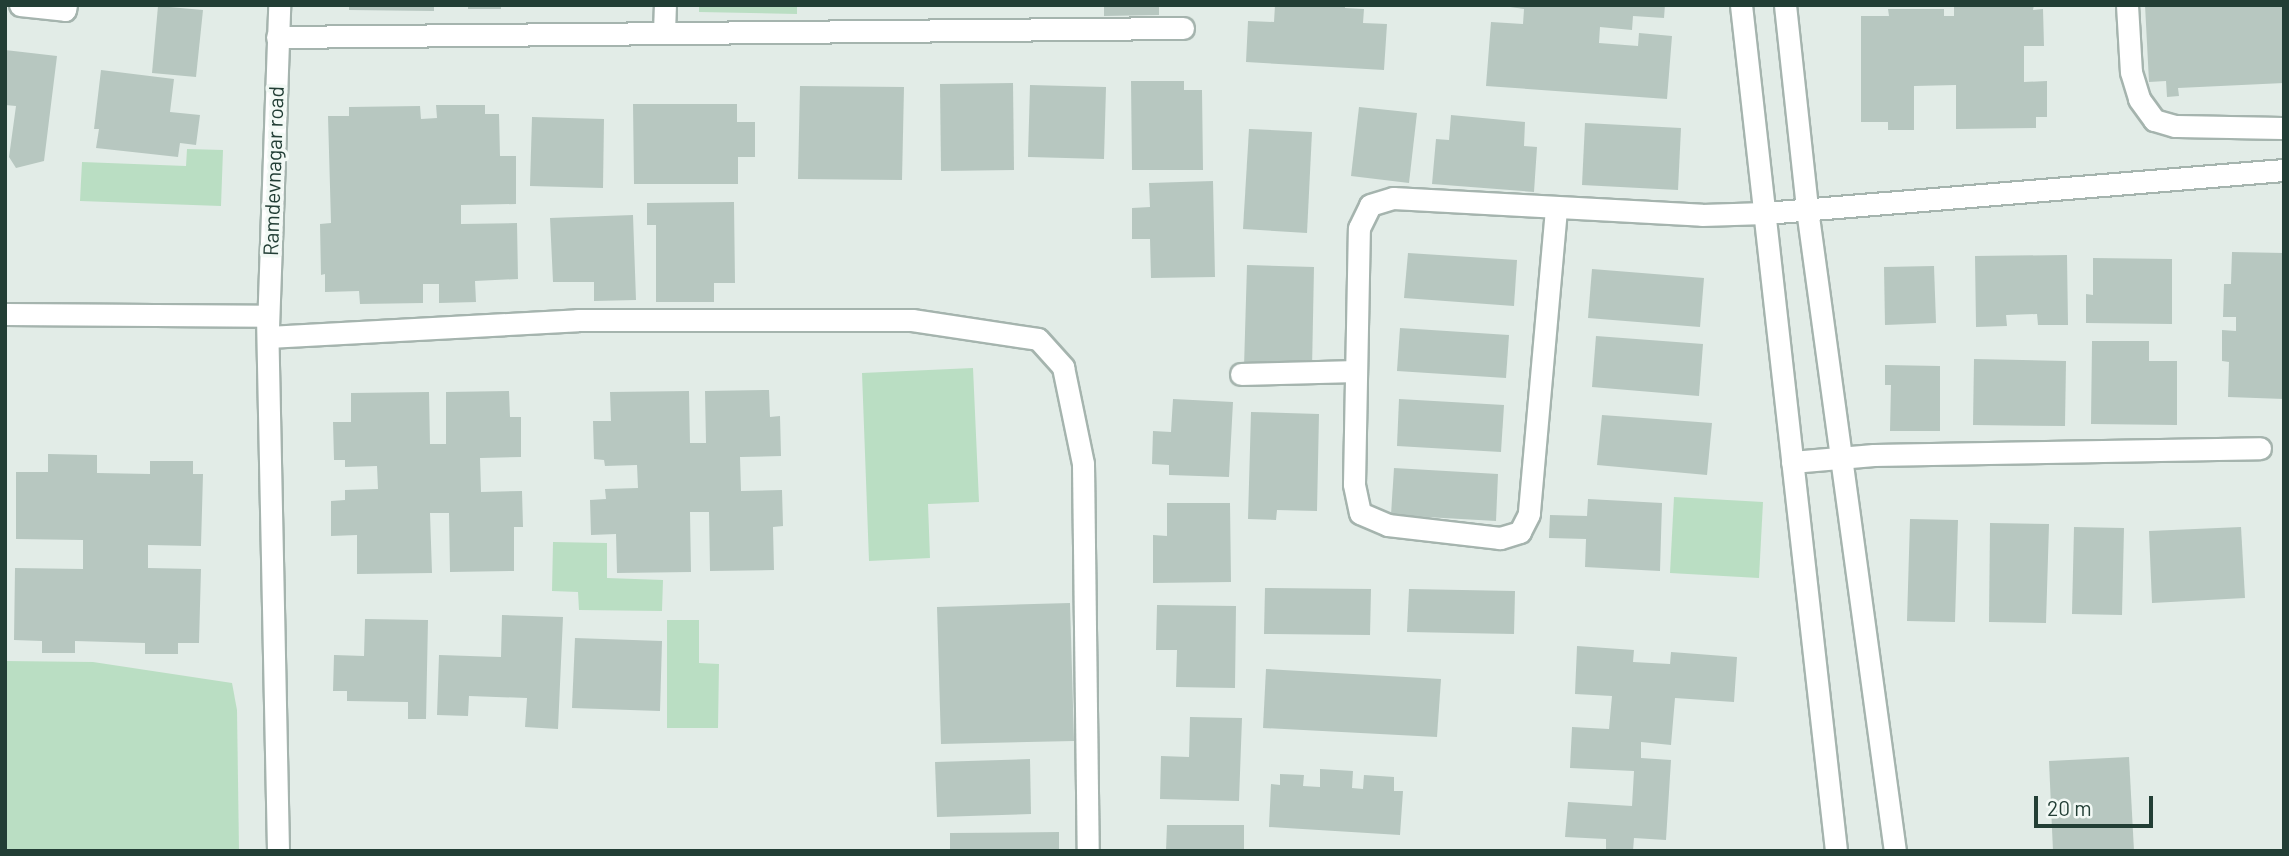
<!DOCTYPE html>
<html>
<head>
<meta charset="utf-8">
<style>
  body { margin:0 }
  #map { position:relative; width:2289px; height:856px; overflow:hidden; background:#e2ece7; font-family:Barlow,sans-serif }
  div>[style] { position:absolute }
  .green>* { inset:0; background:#badec3 }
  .building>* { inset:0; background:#b7c7c0 }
  .roads { filter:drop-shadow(2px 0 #a5b4ae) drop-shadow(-2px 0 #a5b4ae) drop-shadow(0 2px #a5b4ae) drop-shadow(0 -2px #a5b4ae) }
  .minor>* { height:21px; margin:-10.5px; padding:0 10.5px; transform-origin:10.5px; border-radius:10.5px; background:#fff }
  .tertiary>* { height:21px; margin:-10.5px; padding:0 10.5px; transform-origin:10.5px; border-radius:10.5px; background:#fff }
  span { translate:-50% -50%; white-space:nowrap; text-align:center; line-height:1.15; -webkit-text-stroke:7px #f2f9f5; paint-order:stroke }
  .street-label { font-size:21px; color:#223e35 }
  .frame { position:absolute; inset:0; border:7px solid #223e35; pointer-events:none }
  .scale { position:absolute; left:2034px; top:796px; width:119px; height:32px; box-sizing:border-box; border:4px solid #223e35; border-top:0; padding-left:9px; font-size:21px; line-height:24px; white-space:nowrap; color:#223e35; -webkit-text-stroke:5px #f2f9f5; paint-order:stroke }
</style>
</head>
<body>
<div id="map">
  <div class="green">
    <i style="clip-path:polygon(699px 5px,797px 5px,797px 14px,699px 12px)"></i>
    <i style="clip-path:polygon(187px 149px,223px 150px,221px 206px,80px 201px,82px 162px,186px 166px)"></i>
    <i style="clip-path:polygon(973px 368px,979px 502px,928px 504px,930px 558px,869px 561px,862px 373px)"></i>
    <i style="clip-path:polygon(1674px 497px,1763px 502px,1759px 578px,1670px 573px)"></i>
    <i style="clip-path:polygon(553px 542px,607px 543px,607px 578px,663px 580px,662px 611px,579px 610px,578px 592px,552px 591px)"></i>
    <i style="clip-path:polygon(667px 620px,699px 620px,699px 663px,719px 664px,718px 728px,667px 728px)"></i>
    <i style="clip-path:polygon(5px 661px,93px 662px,232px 683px,237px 710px,239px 851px,5px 851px)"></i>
  </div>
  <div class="building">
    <i style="clip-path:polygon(349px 5px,434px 5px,434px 11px,349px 10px)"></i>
    <i style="clip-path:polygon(468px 5px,501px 5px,501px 9px,468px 9px)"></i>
    <i style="clip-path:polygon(1104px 5px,1159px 5px,1159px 15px,1104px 16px)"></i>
    <i style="clip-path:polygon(1275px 5px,1345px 5px,1345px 8px,1364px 9px,1363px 23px,1387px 24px,1384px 70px,1246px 62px,1248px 21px,1274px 22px)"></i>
    <i style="clip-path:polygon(1496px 5px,1665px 5px,1664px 18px,1633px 16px,1632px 30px,1600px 27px,1599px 43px,1638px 46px,1639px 33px,1672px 36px,1667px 99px,1486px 86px,1491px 22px,1523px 24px,1524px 9px)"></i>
    <i style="clip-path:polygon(1954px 5px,2034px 5px,2033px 10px,2043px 9px,2044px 46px,2024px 46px,2024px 82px,2047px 81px,2047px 117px,2036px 117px,2036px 128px,1956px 129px,1956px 85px,1914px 86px,1914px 130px,1888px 130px,1888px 122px,1861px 122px,1861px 16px,1889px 16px,1888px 9px,1944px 9px,1944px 16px,1954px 16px)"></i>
    <i style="clip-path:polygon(2145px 5px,2284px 5px,2284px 83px,2178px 88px,2179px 96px,2167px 97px,2166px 81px,2149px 82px)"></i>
    <i style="clip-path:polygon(158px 6px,203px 10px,196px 77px,152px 73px)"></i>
    <i style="clip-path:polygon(5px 50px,57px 56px,44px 161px,16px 168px,9px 157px,16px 106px,5px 105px)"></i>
    <i style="clip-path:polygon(101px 70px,174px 79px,170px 112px,200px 115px,196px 145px,180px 143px,178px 157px,96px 148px,99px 129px,94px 129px)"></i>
    <i style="clip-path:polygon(1131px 81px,1184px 81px,1184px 90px,1202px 90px,1203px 170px,1132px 170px)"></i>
    <i style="clip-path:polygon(1013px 83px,1014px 170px,941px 171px,940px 84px)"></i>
    <i style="clip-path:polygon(1030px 85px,1106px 87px,1104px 159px,1028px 157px)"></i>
    <i style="clip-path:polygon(800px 86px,904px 87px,902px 180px,798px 179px)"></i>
    <i style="clip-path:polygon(633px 104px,737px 104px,737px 122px,755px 122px,755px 157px,738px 157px,738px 184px,634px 184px)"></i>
    <i style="clip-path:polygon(436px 105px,485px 105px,485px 114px,499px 114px,500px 156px,516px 156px,516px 204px,461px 205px,461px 224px,517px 223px,518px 279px,475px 281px,476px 302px,439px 303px,439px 284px,423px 284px,423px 303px,360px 304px,359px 291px,325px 292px,325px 274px,321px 275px,320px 224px,331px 223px,328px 116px,349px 116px,349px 107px,420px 106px,421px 119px,437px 118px)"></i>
    <i style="clip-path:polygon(1359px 107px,1417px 113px,1409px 183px,1351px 176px)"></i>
    <i style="clip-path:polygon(1451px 115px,1525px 122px,1524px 146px,1537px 147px,1534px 192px,1432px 184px,1436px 139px,1449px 140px)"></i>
    <i style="clip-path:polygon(532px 117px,604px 119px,603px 188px,530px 186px)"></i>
    <i style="clip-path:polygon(1585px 123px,1681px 128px,1678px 190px,1582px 185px)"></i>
    <i style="clip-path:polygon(1249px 129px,1312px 132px,1307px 233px,1243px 229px)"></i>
    <i style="clip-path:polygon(1213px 181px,1215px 277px,1151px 278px,1150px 239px,1132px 239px,1132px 208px,1150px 207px,1149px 183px)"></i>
    <i style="clip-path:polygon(734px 202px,735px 283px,714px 283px,714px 302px,656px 302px,656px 225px,647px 225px,647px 203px)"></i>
    <i style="clip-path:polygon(633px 215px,636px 300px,594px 301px,594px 282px,553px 282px,550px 218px)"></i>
    <i style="clip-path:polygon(2232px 252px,2284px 253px,2284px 399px,2228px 397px,2229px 362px,2222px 361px,2222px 330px,2236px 331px,2236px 317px,2223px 317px,2224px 284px,2231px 284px)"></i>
    <i style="clip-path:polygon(1408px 253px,1517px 260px,1514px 306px,1404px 298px)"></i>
    <i style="clip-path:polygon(2067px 255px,2068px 325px,2038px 325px,2037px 314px,2006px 315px,2007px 326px,1976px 327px,1975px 256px)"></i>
    <i style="clip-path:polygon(2093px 258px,2172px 259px,2172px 324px,2086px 323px,2086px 294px,2093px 295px)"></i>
    <i style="clip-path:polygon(1247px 265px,1314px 267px,1312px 369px,1244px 367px)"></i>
    <i style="clip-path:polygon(1934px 266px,1936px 323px,1885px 325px,1884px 267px)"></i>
    <i style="clip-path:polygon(1592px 269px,1704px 278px,1700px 327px,1588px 318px)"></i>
    <i style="clip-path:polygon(1400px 328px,1509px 335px,1506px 378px,1397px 371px)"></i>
    <i style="clip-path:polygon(1596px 336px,1703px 344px,1699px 396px,1592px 387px)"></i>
    <i style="clip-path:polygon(2092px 341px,2149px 341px,2149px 361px,2177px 361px,2177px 425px,2091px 424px)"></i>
    <i style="clip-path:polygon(1974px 359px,2066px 361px,2065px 426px,1973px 425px)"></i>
    <i style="clip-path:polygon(1885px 365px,1940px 366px,1940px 431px,1890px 431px,1891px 385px,1885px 385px)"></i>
    <i style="clip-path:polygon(769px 390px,770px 417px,780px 416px,781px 456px,740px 457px,741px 491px,782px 490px,783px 526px,773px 527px,774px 570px,710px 571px,709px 512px,690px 512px,691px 572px,617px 573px,616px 534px,591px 535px,590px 500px,606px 499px,605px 489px,638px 488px,637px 465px,605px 466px,604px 460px,594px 459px,593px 421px,611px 421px,610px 392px,689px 391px,690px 443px,706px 443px,705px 391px)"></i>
    <i style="clip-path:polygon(509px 391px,510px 417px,521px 417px,521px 457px,480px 458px,481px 492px,522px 491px,523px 527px,514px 527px,514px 571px,450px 572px,449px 513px,430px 513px,432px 573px,357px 574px,357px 535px,331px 536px,331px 501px,345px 500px,345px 490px,378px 489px,377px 466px,345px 467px,345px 460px,334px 460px,333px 422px,351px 422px,351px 393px,429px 392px,430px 444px,446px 444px,446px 392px)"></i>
    <i style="clip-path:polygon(1173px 399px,1233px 402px,1229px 477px,1169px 475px,1169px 465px,1152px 464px,1153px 431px,1171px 432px)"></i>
    <i style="clip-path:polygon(1399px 399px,1504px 405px,1501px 452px,1397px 446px)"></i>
    <i style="clip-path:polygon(1251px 412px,1319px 414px,1317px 511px,1277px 510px,1276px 520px,1248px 519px)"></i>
    <i style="clip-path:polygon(1602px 415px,1712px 423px,1707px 475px,1597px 465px)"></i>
    <i style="clip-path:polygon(48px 454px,97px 455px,97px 473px,150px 474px,150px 461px,193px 461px,193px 474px,203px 474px,201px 546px,148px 545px,148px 568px,201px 569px,199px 643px,178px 643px,178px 654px,145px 654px,145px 643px,75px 641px,75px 653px,42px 653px,42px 641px,14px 640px,15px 568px,83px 569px,83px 540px,16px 539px,16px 472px,48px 472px)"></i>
    <i style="clip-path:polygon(1394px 468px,1498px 474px,1496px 521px,1391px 515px)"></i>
    <i style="clip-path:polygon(1588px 499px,1662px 503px,1660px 571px,1585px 567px,1586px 539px,1549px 538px,1550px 515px,1587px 516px)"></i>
    <i style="clip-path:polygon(1167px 503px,1230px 503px,1231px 582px,1153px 583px,1153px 535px,1167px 536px)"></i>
    <i style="clip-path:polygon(1910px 519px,1958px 520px,1955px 622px,1907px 621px)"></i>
    <i style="clip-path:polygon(1990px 523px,2049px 524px,2046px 623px,1989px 622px)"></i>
    <i style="clip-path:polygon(2074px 527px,2124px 528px,2122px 615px,2072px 614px)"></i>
    <i style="clip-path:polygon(2241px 527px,2245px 598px,2152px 603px,2149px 531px)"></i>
    <i style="clip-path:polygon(1265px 588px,1371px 589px,1370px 635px,1264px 634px)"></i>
    <i style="clip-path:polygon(1409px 589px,1515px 591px,1514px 634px,1407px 632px)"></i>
    <i style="clip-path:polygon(1070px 603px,1074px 741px,941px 744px,937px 607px)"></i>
    <i style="clip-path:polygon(1157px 605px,1236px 606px,1235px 688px,1176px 687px,1177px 650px,1156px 650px)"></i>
    <i style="clip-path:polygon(502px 615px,563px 617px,558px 729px,525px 727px,527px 698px,469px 696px,468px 716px,437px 715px,439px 655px,501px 657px)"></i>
    <i style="clip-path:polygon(365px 619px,428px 620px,426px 719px,408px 719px,408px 702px,347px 701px,347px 691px,333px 691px,334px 655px,364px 656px)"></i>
    <i style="clip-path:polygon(575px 638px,662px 641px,660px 711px,572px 708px)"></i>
    <i style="clip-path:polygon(1577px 646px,1634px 650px,1633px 662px,1670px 664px,1671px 652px,1737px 657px,1734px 702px,1675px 698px,1671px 745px,1641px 742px,1641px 758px,1671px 760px,1666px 840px,1634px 838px,1633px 851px,1606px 851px,1606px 839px,1565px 837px,1568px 802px,1632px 806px,1634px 771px,1570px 768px,1572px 727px,1609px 729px,1612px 696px,1575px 694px)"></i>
    <i style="clip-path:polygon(1266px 669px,1441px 679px,1437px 737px,1263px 728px)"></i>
    <i style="clip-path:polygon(1190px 717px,1242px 718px,1239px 801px,1160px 799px,1161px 756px,1189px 757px)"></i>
    <i style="clip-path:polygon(2129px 757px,2134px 851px,2053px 851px,2049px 761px)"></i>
    <i style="clip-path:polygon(1030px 759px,1031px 814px,937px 817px,935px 762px)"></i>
    <i style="clip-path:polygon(1320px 769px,1353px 771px,1352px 788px,1363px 789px,1364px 775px,1394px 777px,1394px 791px,1403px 791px,1400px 835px,1269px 827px,1271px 784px,1280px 785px,1280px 774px,1304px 775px,1303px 786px,1320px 787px)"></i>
    <i style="clip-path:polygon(1167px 825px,1244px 825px,1244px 851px,1166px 851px)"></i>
    <i style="clip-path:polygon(1059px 832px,1059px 851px,950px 851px,950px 833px)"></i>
  </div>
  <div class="roads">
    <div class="minor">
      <i style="left:20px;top:5px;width:45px;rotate:6.3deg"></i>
      <i style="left:65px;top:10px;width:5px;rotate:-79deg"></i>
      <i style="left:2127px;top:5px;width:67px;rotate:86.6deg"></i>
      <i style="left:2131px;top:72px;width:28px;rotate:73deg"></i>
      <i style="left:2139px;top:99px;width:26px;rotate:54deg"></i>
      <i style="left:2154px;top:120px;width:22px;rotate:16deg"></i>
      <i style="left:2175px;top:126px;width:109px;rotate:1.1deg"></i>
      <i style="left:664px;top:32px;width:27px;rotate:-88deg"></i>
      <i style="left:277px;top:37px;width:906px;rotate:-0.57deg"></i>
      <i style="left:1556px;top:209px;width:306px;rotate:95.1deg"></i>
      <i style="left:1529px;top:514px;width:20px;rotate:117deg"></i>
      <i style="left:1520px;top:532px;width:21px;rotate:163deg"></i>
      <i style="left:1500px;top:538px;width:113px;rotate:-173.4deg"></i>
      <i style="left:1388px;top:525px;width:30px;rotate:-157deg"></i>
      <i style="left:1360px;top:513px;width:30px;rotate:-102deg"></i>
      <i style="left:1354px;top:484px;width:256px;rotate:-88.9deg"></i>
      <i style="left:1359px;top:228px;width:25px;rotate:-64deg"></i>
      <i style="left:1370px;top:205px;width:24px;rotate:-17deg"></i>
      <i style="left:1393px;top:198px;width:309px;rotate:3.1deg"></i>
      <i style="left:1702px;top:215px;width:63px;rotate:-1.8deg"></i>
      <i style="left:1765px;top:213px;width:521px;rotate:-4.74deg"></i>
      <i style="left:268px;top:337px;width:310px;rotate:-3.1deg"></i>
      <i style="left:578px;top:320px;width:334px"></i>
      <i style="left:912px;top:320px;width:127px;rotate:8.6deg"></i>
      <i style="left:1038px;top:339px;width:38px;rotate:48deg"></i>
      <i style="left:1063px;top:367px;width:99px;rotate:78.3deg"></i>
      <i style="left:1083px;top:464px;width:387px;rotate:89.3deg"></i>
      <i style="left:1241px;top:374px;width:115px;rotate:-1.5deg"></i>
      <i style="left:1792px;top:462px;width:82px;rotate:-4.9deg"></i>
      <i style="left:1874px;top:455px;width:386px;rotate:-1deg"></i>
    </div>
    <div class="tertiary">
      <i style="left:1741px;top:5px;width:851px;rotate:83.59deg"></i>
      <i style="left:1785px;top:5px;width:205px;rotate:83.8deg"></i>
      <i style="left:1807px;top:209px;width:648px;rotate:82.2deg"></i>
      <i style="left:5px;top:314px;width:262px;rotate:0.4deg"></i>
      <i style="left:267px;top:316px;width:535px;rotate:88.82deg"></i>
      <i style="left:268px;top:328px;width:323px;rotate:-88deg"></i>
    </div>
  </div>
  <div class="street-label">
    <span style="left:273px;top:171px;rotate:-88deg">Ramdevnagar road</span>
  </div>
  <div class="frame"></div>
  <div class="scale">20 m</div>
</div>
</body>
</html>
